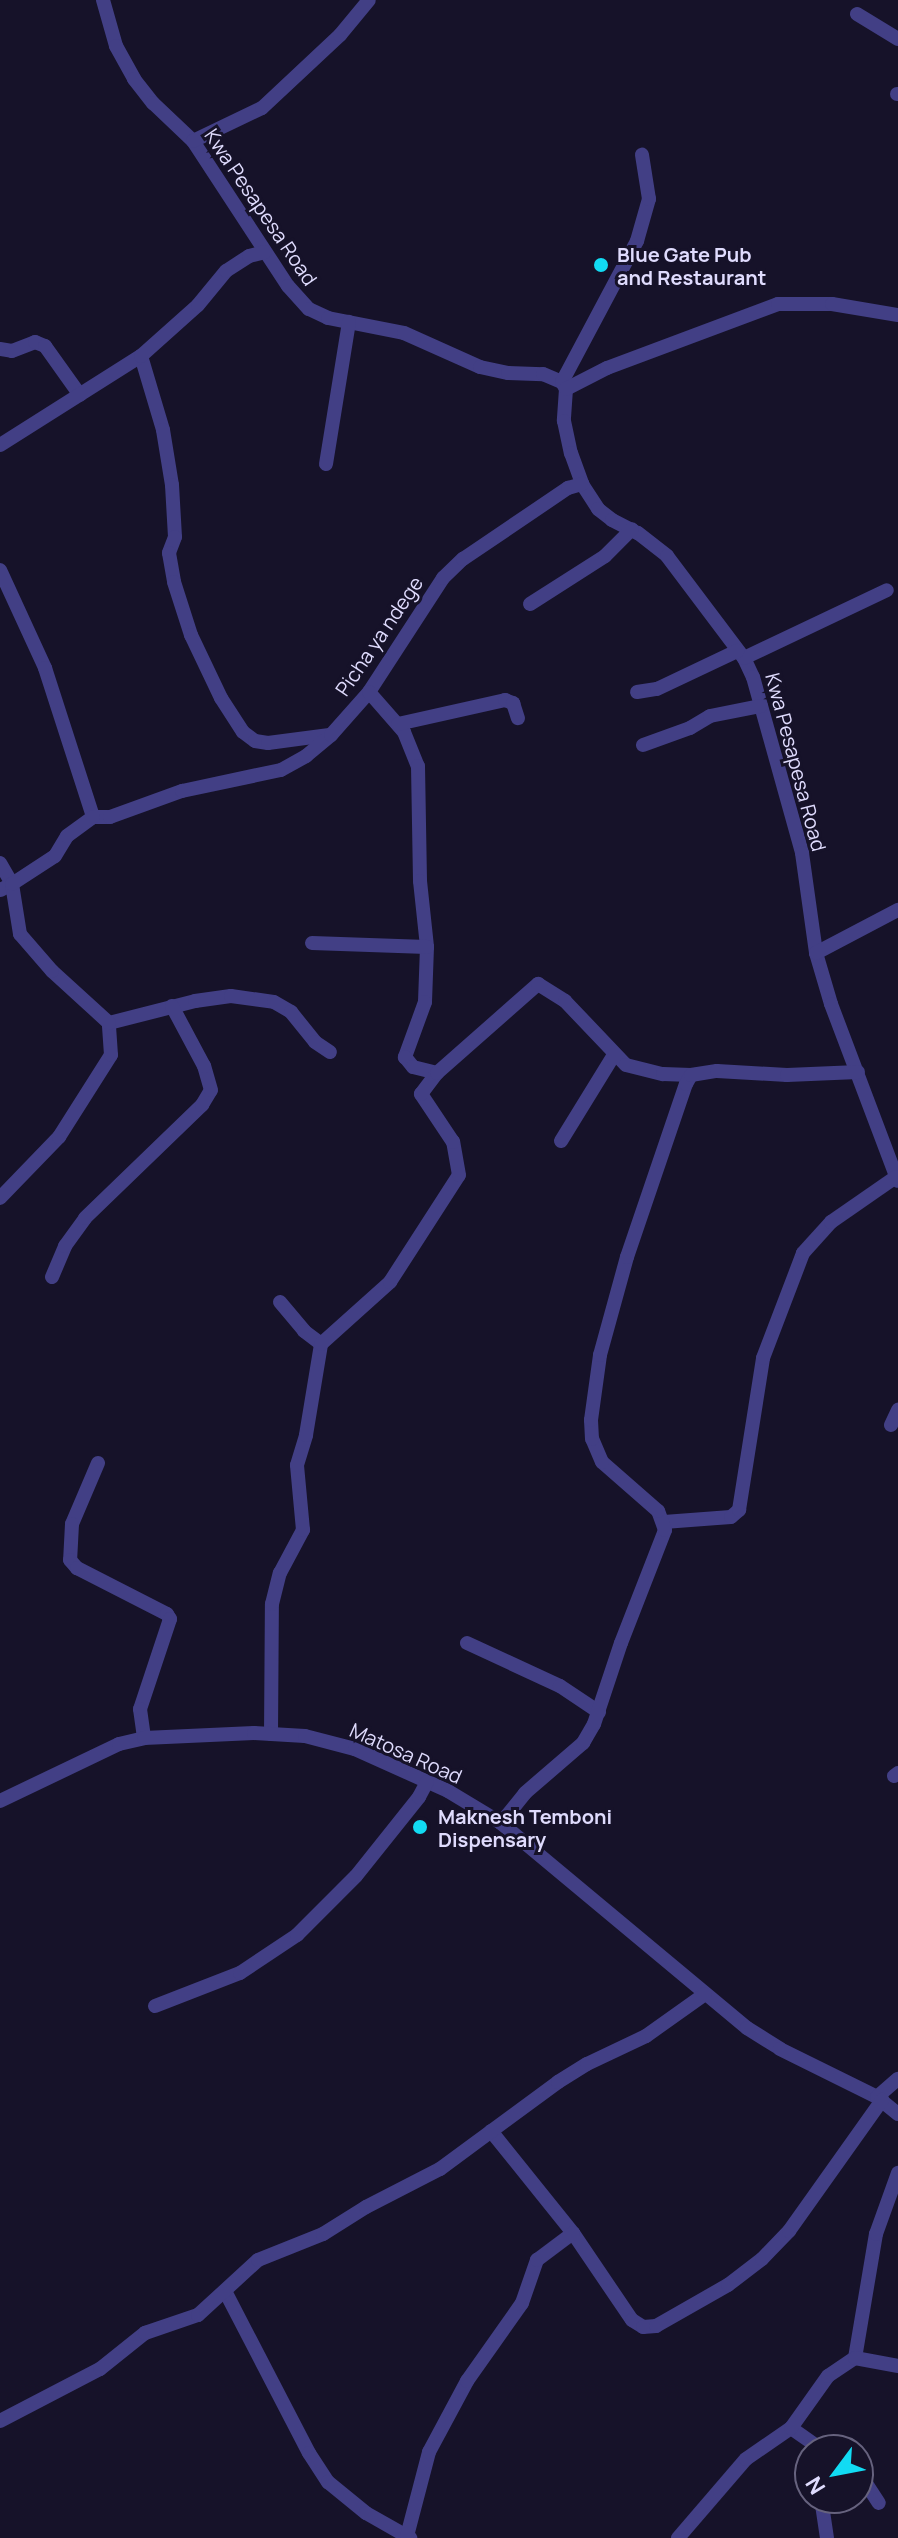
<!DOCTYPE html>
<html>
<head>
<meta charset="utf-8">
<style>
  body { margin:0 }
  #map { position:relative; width:898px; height:2538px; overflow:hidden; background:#161229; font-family:Manrope,sans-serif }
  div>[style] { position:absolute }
  .minor>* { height:14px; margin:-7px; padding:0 7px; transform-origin:7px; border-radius:7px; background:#423f85 }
  .dots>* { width:22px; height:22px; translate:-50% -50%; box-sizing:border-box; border:4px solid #161229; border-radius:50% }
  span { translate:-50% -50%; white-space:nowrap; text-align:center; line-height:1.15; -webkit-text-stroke:6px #161229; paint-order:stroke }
  .street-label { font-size:20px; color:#dfdbfd }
  .poi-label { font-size:20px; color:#dfdbfd; font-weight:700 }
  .left { translate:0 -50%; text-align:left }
  .north { position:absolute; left:794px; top:2434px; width:80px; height:80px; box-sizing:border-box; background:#161229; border:2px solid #66627e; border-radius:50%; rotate:238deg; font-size:22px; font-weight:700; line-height:32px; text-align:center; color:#dfdbfd }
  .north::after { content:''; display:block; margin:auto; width:28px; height:36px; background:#12dbf3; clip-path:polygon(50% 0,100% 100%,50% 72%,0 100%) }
</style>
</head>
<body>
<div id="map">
  <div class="minor">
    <i style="left:103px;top:0;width:48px;rotate:74.2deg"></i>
    <i style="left:116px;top:46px;width:38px;rotate:61deg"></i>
    <i style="left:134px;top:79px;width:31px;rotate:52deg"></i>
    <i style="left:153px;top:103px;width:55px;rotate:43.5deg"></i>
    <i style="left:193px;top:141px;width:173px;rotate:56.8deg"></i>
    <i style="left:288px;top:286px;width:31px;rotate:48deg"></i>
    <i style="left:309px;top:309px;width:21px;rotate:25deg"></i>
    <i style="left:328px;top:318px;width:77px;rotate:11.2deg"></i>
    <i style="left:404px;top:333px;width:83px;rotate:24.1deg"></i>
    <i style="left:480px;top:367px;width:29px;rotate:12deg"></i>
    <i style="left:508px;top:373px;width:35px;rotate:2deg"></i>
    <i style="left:543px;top:374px;width:21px;rotate:23deg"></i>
    <i style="left:562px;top:382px;width:8px;rotate:60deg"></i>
    <i style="left:566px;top:389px;width:32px;rotate:94deg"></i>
    <i style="left:564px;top:421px;width:33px;rotate:78deg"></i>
    <i style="left:571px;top:453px;width:33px;rotate:70deg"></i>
    <i style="left:582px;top:484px;width:30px;rotate:57deg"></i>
    <i style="left:598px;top:509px;width:18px;rotate:38deg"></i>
    <i style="left:612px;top:520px;width:29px;rotate:27deg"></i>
    <i style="left:638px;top:533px;width:37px;rotate:38deg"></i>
    <i style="left:667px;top:556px;width:128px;rotate:53deg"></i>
    <i style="left:744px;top:658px;width:21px;rotate:65deg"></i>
    <i style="left:753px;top:677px;width:183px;rotate:74.4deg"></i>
    <i style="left:802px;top:853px;width:101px;rotate:82deg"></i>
    <i style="left:816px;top:953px;width:53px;rotate:73.6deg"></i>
    <i style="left:831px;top:1004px;width:189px;rotate:69.3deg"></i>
    <i style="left:857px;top:14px;width:48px;rotate:31.4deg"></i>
    <i style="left:897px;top:94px;width:1px"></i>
    <i style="left:193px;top:141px;width:76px;rotate:-25.6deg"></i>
    <i style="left:262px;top:108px;width:107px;rotate:-43.1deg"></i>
    <i style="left:340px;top:35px;width:45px;rotate:-50.4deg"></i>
    <i style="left:0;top:349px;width:12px;rotate:9deg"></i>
    <i style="left:12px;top:351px;width:25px;rotate:-21deg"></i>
    <i style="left:35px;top:342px;width:11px;rotate:22deg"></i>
    <i style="left:45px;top:346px;width:60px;rotate:54.5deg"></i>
    <i style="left:141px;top:356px;width:77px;rotate:73.4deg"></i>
    <i style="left:163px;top:430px;width:56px;rotate:80.7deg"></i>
    <i style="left:172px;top:485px;width:52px;rotate:86.7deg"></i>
    <i style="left:175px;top:537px;width:17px;rotate:111deg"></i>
    <i style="left:169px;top:553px;width:29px;rotate:80deg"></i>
    <i style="left:174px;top:582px;width:56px;rotate:72.2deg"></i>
    <i style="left:191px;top:635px;width:70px;rotate:64.5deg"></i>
    <i style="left:221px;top:698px;width:40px;rotate:57.1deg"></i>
    <i style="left:243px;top:732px;width:15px;rotate:37deg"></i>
    <i style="left:255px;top:741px;width:13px;rotate:9deg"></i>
    <i style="left:268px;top:743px;width:62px;rotate:-7.5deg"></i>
    <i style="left:562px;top:382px;width:160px;rotate:-62deg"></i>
    <i style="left:637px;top:241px;width:44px;rotate:-74.1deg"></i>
    <i style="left:649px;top:199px;width:45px;rotate:-99deg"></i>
    <i style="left:566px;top:389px;width:46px;rotate:-27.1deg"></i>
    <i style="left:607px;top:368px;width:183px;rotate:-20.5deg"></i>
    <i style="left:778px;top:304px;width:54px"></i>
    <i style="left:832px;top:304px;width:67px;rotate:9.5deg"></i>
    <i style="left:0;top:445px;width:167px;rotate:-32.3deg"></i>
    <i style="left:141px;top:356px;width:76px;rotate:-41.8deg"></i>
    <i style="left:198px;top:305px;width:44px;rotate:-50.5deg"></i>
    <i style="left:226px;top:271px;width:27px;rotate:-33deg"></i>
    <i style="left:249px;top:256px;width:16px;rotate:-14deg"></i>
    <i style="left:326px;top:464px;width:144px;rotate:-80.8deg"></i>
    <i style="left:0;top:570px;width:108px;rotate:65.3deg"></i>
    <i style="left:45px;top:668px;width:157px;rotate:72.1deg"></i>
    <i style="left:93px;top:817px;width:17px"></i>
    <i style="left:110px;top:817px;width:77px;rotate:-19.9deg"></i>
    <i style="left:182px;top:791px;width:101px;rotate:-12deg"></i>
    <i style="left:281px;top:770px;width:29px;rotate:-29deg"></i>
    <i style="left:306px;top:756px;width:33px;rotate:-40deg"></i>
    <i style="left:331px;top:735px;width:57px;rotate:-48.5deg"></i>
    <i style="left:369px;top:692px;width:136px;rotate:-57deg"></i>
    <i style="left:443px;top:578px;width:28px;rotate:-44deg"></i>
    <i style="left:463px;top:559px;width:127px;rotate:-34.1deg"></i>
    <i style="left:568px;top:488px;width:15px;rotate:-16deg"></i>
    <i style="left:530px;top:604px;width:89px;rotate:-32.6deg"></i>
    <i style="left:605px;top:556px;width:38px;rotate:-45deg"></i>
    <i style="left:744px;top:658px;width:158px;rotate:-25.4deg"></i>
    <i style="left:369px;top:692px;width:53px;rotate:48.8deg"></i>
    <i style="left:404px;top:732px;width:37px;rotate:68deg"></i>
    <i style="left:418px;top:766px;width:115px;rotate:89deg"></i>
    <i style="left:420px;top:881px;width:66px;rotate:83.9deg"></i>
    <i style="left:427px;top:947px;width:55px;rotate:92.1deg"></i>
    <i style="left:425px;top:1002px;width:59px;rotate:110deg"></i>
    <i style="left:405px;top:1057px;width:13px;rotate:51deg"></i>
    <i style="left:413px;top:1067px;width:25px;rotate:14deg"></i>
    <i style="left:637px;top:692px;width:20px;rotate:-9deg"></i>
    <i style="left:657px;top:689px;width:89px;rotate:-25.4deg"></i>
    <i style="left:398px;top:724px;width:110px;rotate:-12.6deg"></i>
    <i style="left:505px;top:700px;width:9px;rotate:21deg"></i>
    <i style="left:513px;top:703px;width:16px;rotate:72deg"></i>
    <i style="left:643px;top:745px;width:50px;rotate:-19.9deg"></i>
    <i style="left:690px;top:728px;width:23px;rotate:-31deg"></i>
    <i style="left:710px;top:716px;width:52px;rotate:-11.1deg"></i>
    <i style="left:0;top:863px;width:24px;rotate:60deg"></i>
    <i style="left:12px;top:884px;width:13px;rotate:153deg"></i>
    <i style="left:312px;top:943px;width:115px;rotate:2deg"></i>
    <i style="left:816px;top:953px;width:93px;rotate:-27.7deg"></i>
    <i style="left:109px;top:1023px;width:89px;rotate:-14.3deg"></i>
    <i style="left:195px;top:1001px;width:36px;rotate:-8deg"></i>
    <i style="left:231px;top:996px;width:43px;rotate:7.9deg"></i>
    <i style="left:274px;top:1002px;width:20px;rotate:30deg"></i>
    <i style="left:291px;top:1012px;width:38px;rotate:51deg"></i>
    <i style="left:315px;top:1042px;width:18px;rotate:34deg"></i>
    <i style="left:561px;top:1141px;width:101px;rotate:-58.4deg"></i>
    <i style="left:0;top:1198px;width:85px;rotate:-46deg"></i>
    <i style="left:59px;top:1137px;width:97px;rotate:-57.6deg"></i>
    <i style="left:111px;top:1055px;width:32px;rotate:-94deg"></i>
    <i style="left:109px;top:1023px;width:77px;rotate:-137.6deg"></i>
    <i style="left:52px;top:971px;width:49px;rotate:-130.9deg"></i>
    <i style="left:20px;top:934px;width:51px;rotate:-99.1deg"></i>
    <i style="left:12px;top:884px;width:51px;rotate:-33.1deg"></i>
    <i style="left:55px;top:856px;width:23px;rotate:-59deg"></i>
    <i style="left:67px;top:836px;width:32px;rotate:-36deg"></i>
    <i style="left:52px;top:1277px;width:34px;rotate:-67deg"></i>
    <i style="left:65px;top:1246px;width:34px;rotate:-54deg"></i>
    <i style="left:85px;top:1218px;width:163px;rotate:-44deg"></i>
    <i style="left:202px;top:1105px;width:17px;rotate:-59deg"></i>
    <i style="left:211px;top:1090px;width:25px;rotate:-106deg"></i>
    <i style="left:204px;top:1066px;width:68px;rotate:-118.1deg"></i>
    <i style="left:280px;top:1302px;width:38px;rotate:50deg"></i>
    <i style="left:304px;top:1331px;width:21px;rotate:37deg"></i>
    <i style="left:891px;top:1425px;width:17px;rotate:-65deg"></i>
    <i style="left:98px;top:1463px;width:66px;rotate:113.1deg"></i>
    <i style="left:72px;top:1524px;width:36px;rotate:93deg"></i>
    <i style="left:70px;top:1560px;width:11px;rotate:49deg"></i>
    <i style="left:77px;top:1568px;width:101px;rotate:27.1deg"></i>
    <i style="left:167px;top:1614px;width:6px;rotate:59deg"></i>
    <i style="left:170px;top:1619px;width:95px;rotate:108.4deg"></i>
    <i style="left:140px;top:1709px;width:29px;rotate:82deg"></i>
    <i style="left:664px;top:1522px;width:67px;rotate:-4.3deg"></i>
    <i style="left:731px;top:1517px;width:11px;rotate:-41deg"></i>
    <i style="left:739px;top:1510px;width:154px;rotate:-81deg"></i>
    <i style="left:763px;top:1358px;width:112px;rotate:-69.1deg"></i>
    <i style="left:803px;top:1253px;width:42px;rotate:-47.9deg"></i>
    <i style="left:831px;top:1222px;width:79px;rotate:-34.7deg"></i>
    <i style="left:467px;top:1643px;width:102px;rotate:24.8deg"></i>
    <i style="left:560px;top:1686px;width:47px;rotate:33.7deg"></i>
    <i style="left:271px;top:1734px;width:130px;rotate:-89.6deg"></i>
    <i style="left:272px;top:1604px;width:32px;rotate:-76deg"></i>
    <i style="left:280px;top:1573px;width:49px;rotate:-61.9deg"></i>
    <i style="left:303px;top:1530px;width:65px;rotate:-95.3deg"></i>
    <i style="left:297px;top:1465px;width:31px;rotate:-73deg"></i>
    <i style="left:306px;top:1435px;width:92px;rotate:-80.6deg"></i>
    <i style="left:321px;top:1344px;width:93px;rotate:-41.9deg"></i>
    <i style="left:390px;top:1282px;width:127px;rotate:-57.2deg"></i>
    <i style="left:459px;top:1175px;width:34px;rotate:-100deg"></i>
    <i style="left:453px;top:1142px;width:58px;rotate:-123.7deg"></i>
    <i style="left:421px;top:1094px;width:26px;rotate:-53deg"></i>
    <i style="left:437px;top:1073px;width:135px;rotate:-41.4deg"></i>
    <i style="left:538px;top:984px;width:32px;rotate:32deg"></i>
    <i style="left:565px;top:1001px;width:88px;rotate:46.4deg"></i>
    <i style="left:626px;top:1065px;width:38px;rotate:14deg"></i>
    <i style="left:663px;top:1074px;width:28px;rotate:2deg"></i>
    <i style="left:894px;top:1776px;width:5px;rotate:-37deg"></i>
    <i style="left:0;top:1801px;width:132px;rotate:-25.6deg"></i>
    <i style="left:119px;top:1744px;width:26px;rotate:-13deg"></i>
    <i style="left:144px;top:1738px;width:110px;rotate:-2.6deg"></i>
    <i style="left:254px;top:1733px;width:51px;rotate:3.4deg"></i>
    <i style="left:305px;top:1736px;width:52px;rotate:14.6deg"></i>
    <i style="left:355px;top:1749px;width:102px;rotate:24.3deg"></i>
    <i style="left:448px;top:1791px;width:62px;rotate:31.1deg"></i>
    <i style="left:501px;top:1823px;width:320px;rotate:39.8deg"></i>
    <i style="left:747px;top:2028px;width:39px;rotate:32deg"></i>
    <i style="left:780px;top:2049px;width:108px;rotate:26.3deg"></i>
    <i style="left:877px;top:2097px;width:27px;rotate:39deg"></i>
    <i style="left:501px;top:1823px;width:38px;rotate:-51deg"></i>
    <i style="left:525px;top:1793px;width:77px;rotate:-40.8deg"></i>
    <i style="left:583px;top:1743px;width:22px;rotate:-60deg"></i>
    <i style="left:594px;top:1724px;width:85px;rotate:-71.6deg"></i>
    <i style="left:621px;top:1643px;width:121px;rotate:-68.7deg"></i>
    <i style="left:665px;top:1530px;width:20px;rotate:-110deg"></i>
    <i style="left:658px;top:1511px;width:74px;rotate:-138.8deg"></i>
    <i style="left:602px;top:1462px;width:25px;rotate:-113deg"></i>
    <i style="left:592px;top:1439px;width:19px;rotate:-93deg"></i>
    <i style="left:591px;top:1420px;width:66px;rotate:-82.1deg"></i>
    <i style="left:600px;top:1355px;width:102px;rotate:-74.6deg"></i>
    <i style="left:627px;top:1257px;width:183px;rotate:-71.2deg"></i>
    <i style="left:686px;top:1084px;width:10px;rotate:-61deg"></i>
    <i style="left:691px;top:1075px;width:26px;rotate:-9deg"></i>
    <i style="left:717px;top:1071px;width:70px;rotate:3.3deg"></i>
    <i style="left:787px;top:1075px;width:71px;rotate:-2.4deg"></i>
    <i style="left:155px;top:2006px;width:91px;rotate:-21.2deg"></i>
    <i style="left:240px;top:1973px;width:69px;rotate:-33.7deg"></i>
    <i style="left:297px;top:1935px;width:83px;rotate:-45deg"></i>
    <i style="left:356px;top:1876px;width:101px;rotate:-51.4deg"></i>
    <i style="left:419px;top:1797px;width:17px;rotate:-62deg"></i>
    <i style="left:877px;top:2097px;width:28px;rotate:-41deg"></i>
    <i style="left:491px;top:2131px;width:131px;rotate:51.2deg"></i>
    <i style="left:573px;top:2233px;width:105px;rotate:55.9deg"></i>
    <i style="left:632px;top:2320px;width:13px;rotate:32deg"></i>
    <i style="left:643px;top:2327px;width:13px;rotate:-4deg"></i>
    <i style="left:656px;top:2326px;width:83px;rotate:-29.7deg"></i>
    <i style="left:728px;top:2285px;width:43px;rotate:-37.4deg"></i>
    <i style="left:762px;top:2259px;width:39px;rotate:-46deg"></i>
    <i style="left:789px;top:2231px;width:161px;rotate:-54.6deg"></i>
    <i style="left:226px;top:2293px;width:180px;rotate:62.6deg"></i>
    <i style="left:309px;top:2453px;width:35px;rotate:57deg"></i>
    <i style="left:328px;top:2482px;width:49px;rotate:39.2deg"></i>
    <i style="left:366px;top:2513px;width:51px;rotate:29.6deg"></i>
    <i style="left:855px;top:2358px;width:126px;rotate:-80.4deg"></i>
    <i style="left:876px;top:2234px;width:65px;rotate:-70.2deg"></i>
    <i style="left:0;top:2421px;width:113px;rotate:-27.5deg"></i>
    <i style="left:100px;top:2369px;width:58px;rotate:-38.7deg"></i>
    <i style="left:145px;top:2333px;width:56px;rotate:-18.8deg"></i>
    <i style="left:198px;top:2315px;width:81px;rotate:-42.5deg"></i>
    <i style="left:258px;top:2260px;width:70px;rotate:-21.8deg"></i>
    <i style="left:323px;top:2234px;width:51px;rotate:-32.1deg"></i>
    <i style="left:366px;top:2207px;width:83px;rotate:-27.2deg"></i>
    <i style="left:440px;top:2169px;width:147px;rotate:-36.4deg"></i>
    <i style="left:558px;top:2082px;width:34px;rotate:-32deg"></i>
    <i style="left:587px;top:2064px;width:65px;rotate:-25.4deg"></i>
    <i style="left:646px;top:2036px;width:72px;rotate:-35.4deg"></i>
    <i style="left:791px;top:2428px;width:39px;rotate:35deg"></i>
    <i style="left:858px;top:2471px;width:38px;rotate:57deg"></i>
    <i style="left:821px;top:2498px;width:40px;rotate:81.5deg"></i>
    <i style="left:407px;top:2536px;width:87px;rotate:-75.3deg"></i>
    <i style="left:429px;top:2452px;width:81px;rotate:-61.8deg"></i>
    <i style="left:467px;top:2381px;width:95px;rotate:-54.8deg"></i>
    <i style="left:522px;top:2303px;width:46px;rotate:-70.8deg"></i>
    <i style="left:537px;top:2260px;width:45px;rotate:-36.9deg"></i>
    <i style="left:678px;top:2538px;width:104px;rotate:-49.3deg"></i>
    <i style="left:746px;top:2459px;width:55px;rotate:-34.6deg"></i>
    <i style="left:791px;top:2428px;width:64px;rotate:-54.6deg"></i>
    <i style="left:828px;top:2376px;width:32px;rotate:-34deg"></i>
    <i style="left:855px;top:2358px;width:44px;rotate:10.5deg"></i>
  </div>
  <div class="dots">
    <i style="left:601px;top:265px;background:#12dbf3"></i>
    <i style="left:420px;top:1827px;background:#12dbf3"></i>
  </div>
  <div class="street-label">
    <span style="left:261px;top:207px;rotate:56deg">Kwa Pesapesa Road</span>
    <span style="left:379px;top:636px;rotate:-56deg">Picha ya ndege</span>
    <span style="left:796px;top:762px;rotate:75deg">Kwa Pesapesa Road</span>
    <span style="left:406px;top:1753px;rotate:24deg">Matosa Road</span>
  </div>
  <div class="poi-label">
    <span class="left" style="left:617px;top:266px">Blue Gate Pub<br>and Restaurant</span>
    <span class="left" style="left:438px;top:1828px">Maknesh Temboni<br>Dispensary</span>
  </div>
  <div class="north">N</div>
</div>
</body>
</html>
